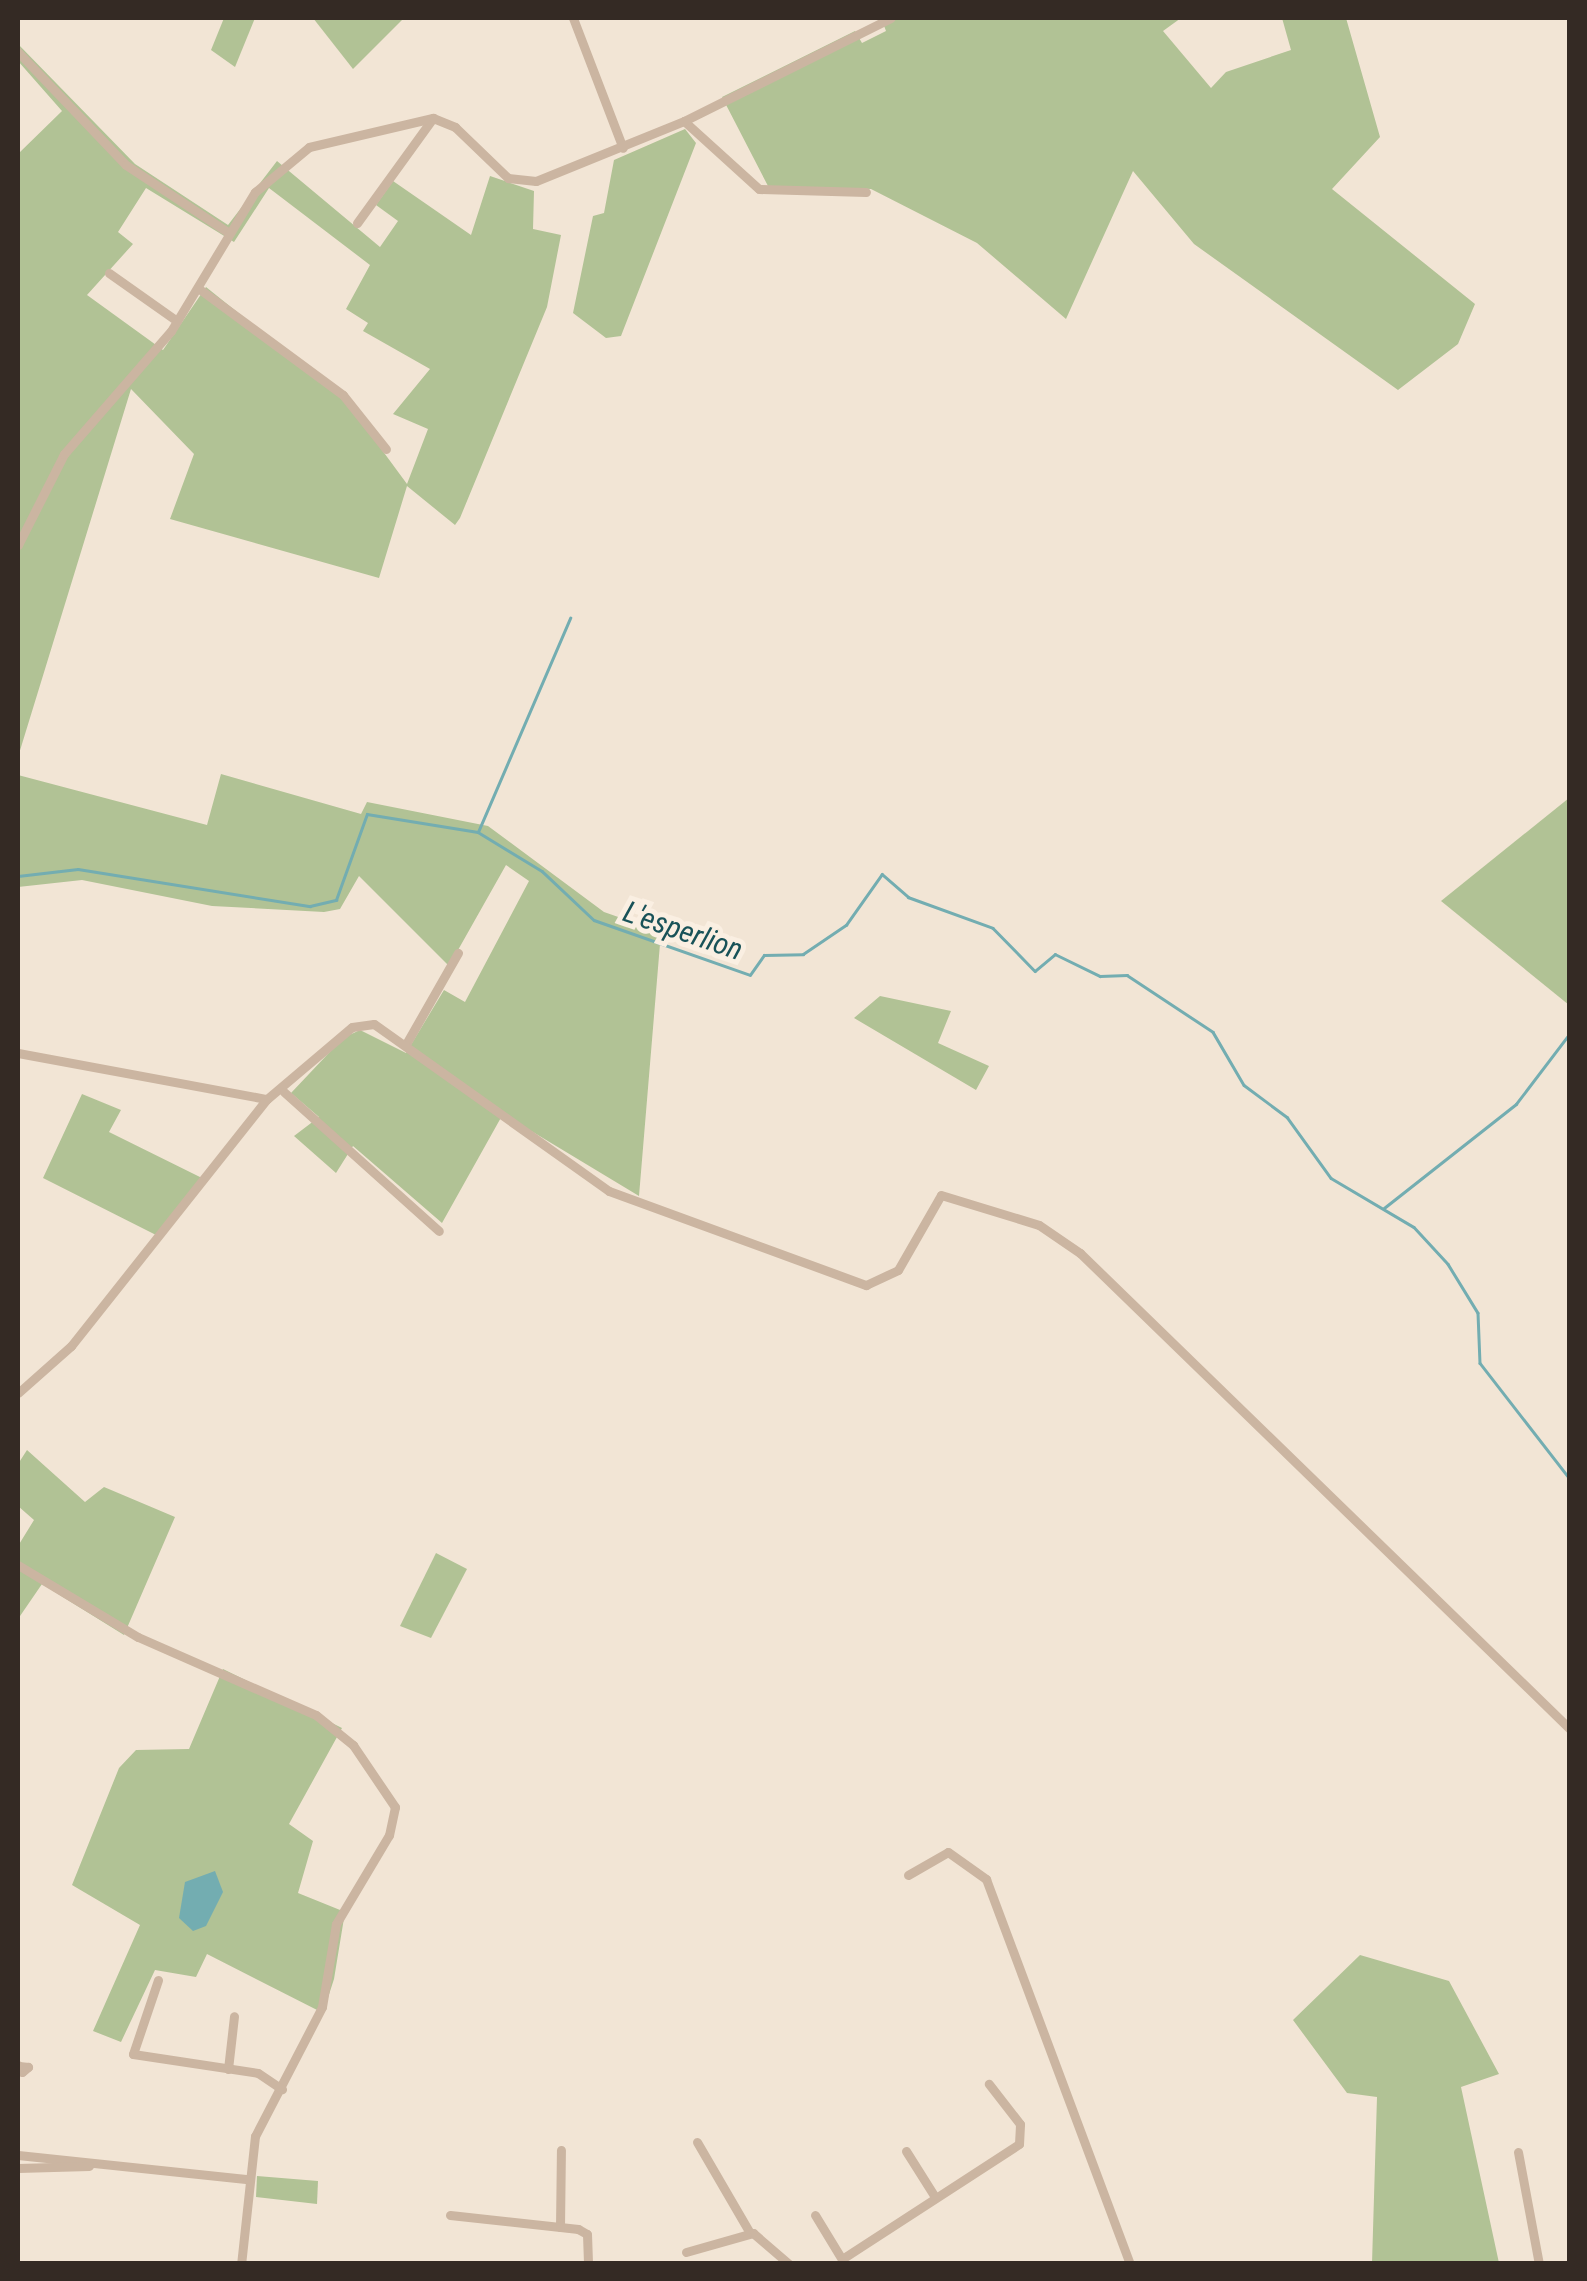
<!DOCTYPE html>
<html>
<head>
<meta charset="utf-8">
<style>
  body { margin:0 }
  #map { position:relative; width:1587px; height:2281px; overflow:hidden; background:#f2e5d5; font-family:"Roboto Condensed",sans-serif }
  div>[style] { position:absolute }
  .green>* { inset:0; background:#b1c295 }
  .water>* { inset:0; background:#73adb1 }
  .stream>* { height:2.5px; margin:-1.25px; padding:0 1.25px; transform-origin:1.25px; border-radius:1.25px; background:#73adb1 }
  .minor>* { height:9px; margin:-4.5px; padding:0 4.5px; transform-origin:4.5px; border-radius:4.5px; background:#cbb5a1 }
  span { translate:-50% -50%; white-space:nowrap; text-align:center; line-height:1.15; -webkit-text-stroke:10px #faefe2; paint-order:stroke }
  .water-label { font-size:30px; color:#185258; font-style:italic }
  .frame { position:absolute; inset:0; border:20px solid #342a24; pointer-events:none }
</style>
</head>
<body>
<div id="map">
  <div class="green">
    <i style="clip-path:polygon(224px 18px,255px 18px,235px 67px,211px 50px)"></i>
    <i style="clip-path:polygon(313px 18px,404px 18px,353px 69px)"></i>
    <i style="clip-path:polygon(881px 18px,1181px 18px,1163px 31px,1211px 88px,1226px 72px,1291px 50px,1282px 18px,1346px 18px,1380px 137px,1332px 189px,1475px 304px,1458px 344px,1398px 390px,1194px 244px,1133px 171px,1066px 319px,977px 243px,871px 189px,768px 186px,722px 97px,855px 31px,862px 43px,886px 31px)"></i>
    <i style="clip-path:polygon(evenodd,18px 44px,135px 164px,228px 225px,277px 161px,380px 247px,398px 221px,376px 205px,393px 181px,471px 235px,490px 176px,534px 191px,533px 229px,561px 235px,547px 307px,460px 518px,455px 525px,407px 486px,379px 578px,170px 519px,194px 454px,131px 389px,18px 757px,18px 154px,62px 111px,18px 61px,18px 44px,146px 188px,234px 242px,269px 188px,370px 265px,346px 309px,368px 323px,363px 331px,430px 369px,393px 414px,428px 429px,407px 484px,343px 397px,206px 287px,163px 350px,87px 295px,133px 244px,118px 232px,146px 188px)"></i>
    <i style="clip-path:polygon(685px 129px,696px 143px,621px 336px,606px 338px,573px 313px,593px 216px,604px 213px,614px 160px)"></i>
    <i style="clip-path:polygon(221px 774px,361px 814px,367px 802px,488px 826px,604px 912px,661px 932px,639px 1196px,503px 1114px,442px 1223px,353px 1146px,336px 1173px,294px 1136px,319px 1117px,291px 1093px,343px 1038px,360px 1030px,406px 1053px,444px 990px,465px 1002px,529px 881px,506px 865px,449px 966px,359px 876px,340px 909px,324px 912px,212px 906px,82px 880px,18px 887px,18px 775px,207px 825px)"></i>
    <i style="clip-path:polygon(1569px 798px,1569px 1005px,1441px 901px)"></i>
    <i style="clip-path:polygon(880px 996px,951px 1011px,938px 1043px,989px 1066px,976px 1090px,854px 1018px)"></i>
    <i style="clip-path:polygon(82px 1094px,121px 1110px,109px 1132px,204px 1179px,156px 1235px,43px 1178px)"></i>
    <i style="clip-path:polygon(27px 1450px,85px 1502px,104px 1487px,175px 1517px,124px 1635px,42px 1584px,18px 1619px,18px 1546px,34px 1520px,18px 1506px,18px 1464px)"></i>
    <i style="clip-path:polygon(436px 1553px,467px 1569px,431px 1638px,400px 1626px)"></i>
    <i style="clip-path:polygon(223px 1669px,342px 1728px,289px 1824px,313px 1841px,298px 1893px,345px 1912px,334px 1979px,323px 2013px,207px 1954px,196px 1977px,155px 1970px,121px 2042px,93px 2031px,140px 1925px,72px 1885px,119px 1768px,136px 1750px,189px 1749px)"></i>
    <i style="clip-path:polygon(1360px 1955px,1449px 1981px,1499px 2074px,1461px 2087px,1499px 2263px,1372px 2263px,1377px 2097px,1347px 2093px,1293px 2020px)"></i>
    <i style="clip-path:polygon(257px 2176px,318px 2181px,317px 2204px,256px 2197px)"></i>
  </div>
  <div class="water">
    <i style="clip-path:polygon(215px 1871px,223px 1892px,206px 1926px,193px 1931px,179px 1918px,185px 1882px)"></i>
  </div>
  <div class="stream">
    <i style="left:478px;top:832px;width:233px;rotate:-66.7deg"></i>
    <i style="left:18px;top:876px;width:60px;rotate:-6.7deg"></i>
    <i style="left:78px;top:869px;width:235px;rotate:9.1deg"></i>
    <i style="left:310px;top:906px;width:27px;rotate:-13deg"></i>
    <i style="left:336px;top:900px;width:91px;rotate:-70.2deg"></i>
    <i style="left:367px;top:814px;width:112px;rotate:9.2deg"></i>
    <i style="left:478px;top:832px;width:75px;rotate:31.4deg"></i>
    <i style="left:542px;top:871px;width:71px;rotate:43.3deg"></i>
    <i style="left:594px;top:920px;width:165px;rotate:19.4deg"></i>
    <i style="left:750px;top:975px;width:24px;rotate:-55deg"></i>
    <i style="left:764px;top:955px;width:39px;rotate:-1deg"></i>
    <i style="left:803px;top:954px;width:52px;rotate:-34deg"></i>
    <i style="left:846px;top:925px;width:62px;rotate:-54.8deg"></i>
    <i style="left:882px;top:874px;width:35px;rotate:41deg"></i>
    <i style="left:908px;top:897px;width:90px;rotate:20deg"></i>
    <i style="left:993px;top:928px;width:60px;rotate:45.7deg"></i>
    <i style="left:1035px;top:971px;width:26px;rotate:-40deg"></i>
    <i style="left:1055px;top:954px;width:50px;rotate:26.1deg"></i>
    <i style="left:1100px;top:976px;width:27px;rotate:-2deg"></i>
    <i style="left:1127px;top:975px;width:103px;rotate:33.5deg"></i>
    <i style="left:1213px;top:1032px;width:61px;rotate:59.7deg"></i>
    <i style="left:1244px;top:1085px;width:54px;rotate:36.7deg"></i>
    <i style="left:1287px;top:1117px;width:75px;rotate:54.2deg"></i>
    <i style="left:1331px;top:1178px;width:96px;rotate:30.6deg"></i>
    <i style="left:1414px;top:1227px;width:50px;rotate:47.4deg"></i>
    <i style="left:1448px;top:1264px;width:57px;rotate:58.5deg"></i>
    <i style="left:1478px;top:1313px;width:50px;rotate:87.7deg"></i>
    <i style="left:1480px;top:1363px;width:147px;rotate:52.2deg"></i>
    <i style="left:1384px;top:1208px;width:168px;rotate:-38.2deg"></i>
    <i style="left:1516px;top:1104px;width:89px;rotate:-52.7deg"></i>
  </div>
  <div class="minor">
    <i style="left:573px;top:18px;width:139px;rotate:69deg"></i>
    <i style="left:18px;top:52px;width:156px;rotate:46.3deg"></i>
    <i style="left:126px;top:165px;width:123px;rotate:33.4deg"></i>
    <i style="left:684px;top:121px;width:101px;rotate:42.2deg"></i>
    <i style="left:759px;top:189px;width:107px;rotate:1.6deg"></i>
    <i style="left:357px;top:223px;width:130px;rotate:-54.1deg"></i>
    <i style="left:109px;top:273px;width:83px;rotate:35.2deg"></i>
    <i style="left:198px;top:288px;width:180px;rotate:36.4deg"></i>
    <i style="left:343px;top:395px;width:69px;rotate:51.5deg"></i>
    <i style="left:18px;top:545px;width:102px;rotate:-63.2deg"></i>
    <i style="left:64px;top:454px;width:163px;rotate:-49deg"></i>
    <i style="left:171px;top:331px;width:162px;rotate:-58.9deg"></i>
    <i style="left:255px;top:192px;width:70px;rotate:-39.8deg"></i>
    <i style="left:309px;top:147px;width:127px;rotate:-13.2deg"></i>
    <i style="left:433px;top:118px;width:24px;rotate:22deg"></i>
    <i style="left:455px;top:127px;width:74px;rotate:43.9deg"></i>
    <i style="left:508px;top:178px;width:28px;rotate:6deg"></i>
    <i style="left:536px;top:181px;width:160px;rotate:-22.1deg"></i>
    <i style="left:684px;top:121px;width:231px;rotate:-26.5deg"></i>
    <i style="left:406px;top:1044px;width:105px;rotate:-60.3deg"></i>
    <i style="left:18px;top:1053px;width:253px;rotate:10.5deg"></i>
    <i style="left:267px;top:1099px;width:111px;rotate:-40.3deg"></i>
    <i style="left:352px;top:1027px;width:22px;rotate:-8deg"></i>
    <i style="left:374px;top:1024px;width:288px;rotate:35.4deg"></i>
    <i style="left:609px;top:1191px;width:274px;rotate:20.1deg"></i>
    <i style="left:866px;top:1285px;width:35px;rotate:-25deg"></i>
    <i style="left:898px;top:1270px;width:86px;rotate:-60.2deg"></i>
    <i style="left:941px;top:1195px;width:102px;rotate:17deg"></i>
    <i style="left:1039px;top:1225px;width:50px;rotate:34.3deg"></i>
    <i style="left:1080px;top:1253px;width:683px;rotate:44.17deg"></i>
    <i style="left:284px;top:1092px;width:208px;rotate:41.9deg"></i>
    <i style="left:18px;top:1393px;width:71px;rotate:-41.6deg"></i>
    <i style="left:71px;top:1346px;width:315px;rotate:-51.6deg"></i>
    <i style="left:18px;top:1565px;width:140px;rotate:31deg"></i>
    <i style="left:138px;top:1637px;width:194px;rotate:23.7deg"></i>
    <i style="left:316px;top:1715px;width:48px;rotate:39deg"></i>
    <i style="left:353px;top:1745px;width:75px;rotate:55.9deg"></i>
    <i style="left:395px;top:1807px;width:29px;rotate:102deg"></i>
    <i style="left:389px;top:1835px;width:104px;rotate:120.8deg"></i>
    <i style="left:336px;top:1924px;width:84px;rotate:99.6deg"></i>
    <i style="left:322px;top:2007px;width:145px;rotate:117.4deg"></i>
    <i style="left:255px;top:2136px;width:129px;rotate:96.2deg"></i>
    <i style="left:908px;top:1875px;width:46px;rotate:-29.9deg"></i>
    <i style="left:948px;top:1852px;width:47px;rotate:35.4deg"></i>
    <i style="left:986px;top:1879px;width:411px;rotate:69.5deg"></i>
    <i style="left:158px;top:1980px;width:78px;rotate:108.7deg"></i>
    <i style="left:133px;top:2054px;width:126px;rotate:8.6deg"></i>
    <i style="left:258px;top:2073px;width:29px;rotate:34deg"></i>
    <i style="left:18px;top:2065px;width:8px;rotate:60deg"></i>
    <i style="left:22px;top:2072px;width:8px;rotate:-40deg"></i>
    <i style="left:28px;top:2067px;width:9px;rotate:-174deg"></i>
    <i style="left:228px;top:2069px;width:53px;rotate:-83.5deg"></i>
    <i style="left:697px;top:2142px;width:105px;rotate:59.8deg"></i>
    <i style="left:906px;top:2151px;width:54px;rotate:57.8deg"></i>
    <i style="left:1518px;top:2152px;width:114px;rotate:79.4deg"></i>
    <i style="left:18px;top:2155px;width:229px;rotate:6deg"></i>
    <i style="left:18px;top:2168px;width:71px;rotate:-1.6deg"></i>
    <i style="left:450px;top:2215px;width:129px;rotate:6.2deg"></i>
    <i style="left:578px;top:2229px;width:10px;rotate:29deg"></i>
    <i style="left:587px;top:2234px;width:30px;rotate:88deg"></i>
    <i style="left:815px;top:2215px;width:54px;rotate:58.7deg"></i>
    <i style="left:560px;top:2227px;width:77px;rotate:-89.3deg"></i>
    <i style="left:686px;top:2252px;width:70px;rotate:-15.8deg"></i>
    <i style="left:753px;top:2233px;width:48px;rotate:40.7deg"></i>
    <i style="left:842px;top:2259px;width:211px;rotate:-33deg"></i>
    <i style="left:1019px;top:2144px;width:20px;rotate:-87deg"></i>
    <i style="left:1020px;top:2124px;width:51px;rotate:-127.8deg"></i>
  </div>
  <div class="water-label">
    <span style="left:683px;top:931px;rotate:19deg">L'esperlion</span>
  </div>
  <div class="frame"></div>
</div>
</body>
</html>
